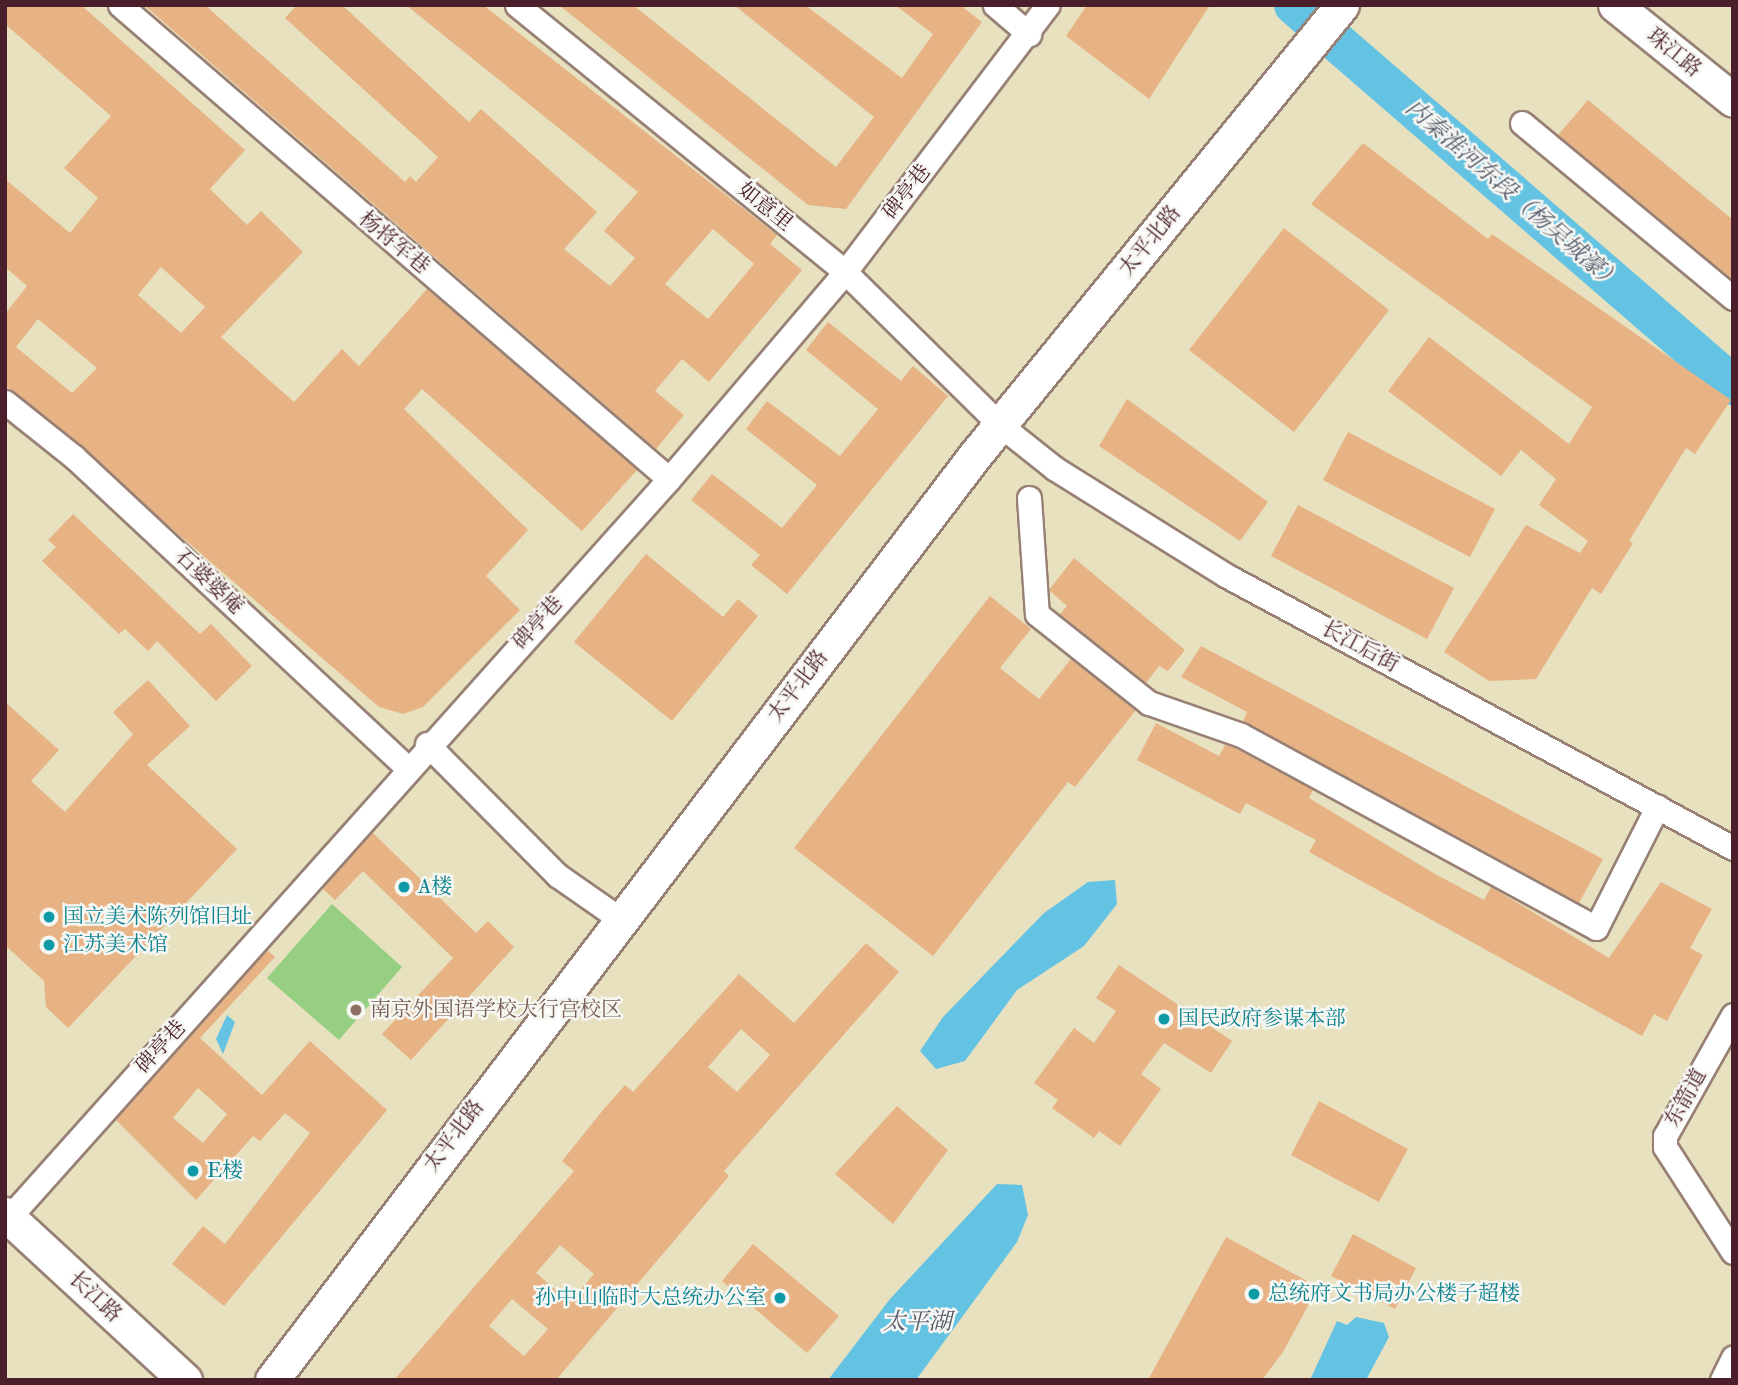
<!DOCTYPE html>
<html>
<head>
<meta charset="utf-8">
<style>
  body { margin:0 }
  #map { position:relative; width:1738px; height:1385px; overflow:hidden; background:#e7e1bf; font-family:"IM FELL Double Pica","Noto Serif SC",serif }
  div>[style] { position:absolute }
  .green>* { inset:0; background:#97cf82 }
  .water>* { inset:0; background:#64c3e2 }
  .river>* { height:40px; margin:-20px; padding:0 20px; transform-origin:20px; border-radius:20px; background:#64c3e2 }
  .building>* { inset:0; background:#e7b385 }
  .roads { filter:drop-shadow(2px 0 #988075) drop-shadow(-2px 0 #988075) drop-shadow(0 2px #988075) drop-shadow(0 -2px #988075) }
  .street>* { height:23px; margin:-11.5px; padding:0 11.5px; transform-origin:11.5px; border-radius:11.5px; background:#fff }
  .secondary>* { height:33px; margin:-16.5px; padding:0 16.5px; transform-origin:16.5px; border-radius:16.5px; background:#fff }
  .dots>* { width:19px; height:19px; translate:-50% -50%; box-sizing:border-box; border:4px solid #f6f6f2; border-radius:50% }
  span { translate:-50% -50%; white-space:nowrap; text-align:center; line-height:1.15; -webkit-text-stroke:5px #f6f6f2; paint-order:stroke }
  .street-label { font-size:21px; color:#4a1f2b }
  .culture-label { font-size:21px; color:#0d838f }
  .left { translate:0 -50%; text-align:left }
  .right { translate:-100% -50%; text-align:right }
  .education-label { font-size:21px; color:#785e54 }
  .water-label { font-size:23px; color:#53586b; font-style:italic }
  .frame { position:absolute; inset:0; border:7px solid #4a1f2b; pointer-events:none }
</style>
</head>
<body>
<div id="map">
  <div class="green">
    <i style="clip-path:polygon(332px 904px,402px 967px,339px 1040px,267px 978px)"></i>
  </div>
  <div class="water">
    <i style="clip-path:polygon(1115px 880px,1117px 904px,1084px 946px,1017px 990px,965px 1061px,936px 1069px,920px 1051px,943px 1017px,1044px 913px,1088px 882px)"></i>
    <i style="clip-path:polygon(227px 1015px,235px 1022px,223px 1054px,216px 1039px)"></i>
    <i style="clip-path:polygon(997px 1184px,1022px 1185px,1028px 1215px,1017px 1242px,916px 1380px,828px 1380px,890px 1299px)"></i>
    <i style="clip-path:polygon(1356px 1317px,1384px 1323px,1389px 1337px,1366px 1380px,1310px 1380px,1337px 1321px,1347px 1325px)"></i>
  </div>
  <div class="river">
    <i style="left:1294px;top:5px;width:581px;rotate:40.88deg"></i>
  </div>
  <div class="building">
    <i style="clip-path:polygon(evenodd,5px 5px,81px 5px,245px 150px,210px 189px,247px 225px,261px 211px,303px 252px,221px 337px,294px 402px,342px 349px,359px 366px,427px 289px,637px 470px,582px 531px,422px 389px,404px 409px,528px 530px,486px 576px,520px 610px,423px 707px,403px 714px,379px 707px,5px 385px,5px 314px,27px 286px,5px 267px,5px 179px,70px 233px,98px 198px,64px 168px,111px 116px,5px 24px,5px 5px,161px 267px,205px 307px,181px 333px,138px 295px,161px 267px,5px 5px,38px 319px,97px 368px,72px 393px,16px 347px,38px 319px)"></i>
    <i style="clip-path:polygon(evenodd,144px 5px,205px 5px,405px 182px,410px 176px,416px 182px,438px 157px,285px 18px,297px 5px,342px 5px,469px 122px,481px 109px,597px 212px,564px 249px,610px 286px,635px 258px,604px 231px,638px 192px,406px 5px,483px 5px,777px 235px,770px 244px,802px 270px,709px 382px,682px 359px,655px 391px,684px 415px,656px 449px,144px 5px,713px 229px,754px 264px,708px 319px,665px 284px,713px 229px)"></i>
    <i style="clip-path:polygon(559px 5px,633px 5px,836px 167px,874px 117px,734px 5px,805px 5px,902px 78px,933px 34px,895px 5px,960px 5px,982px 22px,846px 209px,808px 205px)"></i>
    <i style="clip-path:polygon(1087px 5px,1210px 5px,1149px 99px,1066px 36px)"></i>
    <i style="clip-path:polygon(1588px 100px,1733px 220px,1733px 280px,1558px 135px)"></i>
    <i style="clip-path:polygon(1363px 143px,1488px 239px,1492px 234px,1731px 400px,1695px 454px,1686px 448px,1629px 541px,1633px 543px,1601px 594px,1592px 588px,1536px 679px,1489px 681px,1444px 652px,1526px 525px,1580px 553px,1588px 541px,1539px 505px,1556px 479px,1521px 450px,1501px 476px,1388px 391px,1429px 337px,1569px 444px,1592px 407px,1311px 204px)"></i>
    <i style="clip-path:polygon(1284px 228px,1389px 310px,1294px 432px,1189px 350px)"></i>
    <i style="clip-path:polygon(828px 322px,901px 381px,913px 366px,948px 396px,787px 594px,751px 565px,760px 555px,691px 500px,712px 474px,782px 528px,817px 485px,746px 429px,767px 401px,840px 456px,878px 409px,806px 350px)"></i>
    <i style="clip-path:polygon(1127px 399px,1268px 502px,1240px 541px,1099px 446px)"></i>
    <i style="clip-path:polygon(1348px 432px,1495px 509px,1470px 557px,1323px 480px)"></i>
    <i style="clip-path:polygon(1298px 505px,1454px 588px,1427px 639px,1271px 556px)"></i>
    <i style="clip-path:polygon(73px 514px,200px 634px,211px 624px,252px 666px,216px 701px,157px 641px,148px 651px,125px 629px,119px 634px,42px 561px,56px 547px,48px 540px)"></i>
    <i style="clip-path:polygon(646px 554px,723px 617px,738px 599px,758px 616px,672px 721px,574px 642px)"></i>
    <i style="clip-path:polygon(1074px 558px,1185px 650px,1168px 671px,1159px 666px,1146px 683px,1060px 614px,1067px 606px,1049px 590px)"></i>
    <i style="clip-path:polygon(990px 596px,1031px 629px,1000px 668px,1039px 699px,1071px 659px,1136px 710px,1075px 787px,1068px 782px,933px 956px,794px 848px)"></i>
    <i style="clip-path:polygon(1201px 646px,1603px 859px,1579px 903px,1243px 721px,1247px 712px,1181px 677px)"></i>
    <i style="clip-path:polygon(148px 680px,190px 726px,147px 765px,237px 849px,68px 1028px,46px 1007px,44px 981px,5px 945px,5px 702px,59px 750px,31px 781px,65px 812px,133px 734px,113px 712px)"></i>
    <i style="clip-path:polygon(1156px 723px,1219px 756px,1225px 745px,1235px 748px,1313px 790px,1309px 798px,1435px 874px,1484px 900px,1491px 887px,1609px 958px,1661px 882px,1712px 909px,1690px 948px,1703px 955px,1667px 1021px,1654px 1014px,1642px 1036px,1309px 852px,1316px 840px,1246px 803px,1240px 814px,1137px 760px)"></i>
    <i style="clip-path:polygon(372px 832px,476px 933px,488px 921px,514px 947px,411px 1060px,382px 1034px,453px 958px,363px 871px,335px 900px,322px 888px)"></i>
    <i style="clip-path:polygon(evenodd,866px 943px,899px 972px,724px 1171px,729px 1176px,556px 1380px,394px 1380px,574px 1171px,562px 1161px,603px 1110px,625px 1085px,633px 1092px,739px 974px,794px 1023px,866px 943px,741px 1029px,770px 1055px,737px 1092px,708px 1067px,741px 1029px,866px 943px,560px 1245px,594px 1274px,570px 1302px,536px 1273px,560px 1245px,866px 943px,512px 1299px,548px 1329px,524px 1356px,489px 1326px,512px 1299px)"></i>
    <i style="clip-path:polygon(evenodd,267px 950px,275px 957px,200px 1038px,262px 1095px,310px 1041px,387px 1110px,224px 1306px,172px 1264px,203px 1226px,225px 1244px,310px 1133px,285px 1113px,260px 1141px,253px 1136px,196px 1200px,115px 1119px,267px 950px,198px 1088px,227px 1114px,203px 1143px,173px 1118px,198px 1088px)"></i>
    <i style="clip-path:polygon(1119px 965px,1232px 1041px,1211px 1073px,1164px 1043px,1141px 1074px,1161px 1089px,1120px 1146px,1099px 1131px,1094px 1138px,1052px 1108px,1058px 1100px,1034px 1083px,1074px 1028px,1094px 1043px,1116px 1011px,1096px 998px)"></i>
    <i style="clip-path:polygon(1319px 1101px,1408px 1149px,1379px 1202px,1291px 1155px)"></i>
    <i style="clip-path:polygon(897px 1106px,948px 1150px,893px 1224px,835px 1174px)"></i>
    <i style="clip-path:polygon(1353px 1234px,1416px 1268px,1395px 1309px,1331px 1276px)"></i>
    <i style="clip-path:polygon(1226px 1237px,1318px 1287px,1283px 1352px,1262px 1380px,1148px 1380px)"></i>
    <i style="clip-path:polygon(753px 1244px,839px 1316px,807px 1353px,722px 1281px)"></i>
  </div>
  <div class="roads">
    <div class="street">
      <i style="left:120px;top:5px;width:725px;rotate:40.81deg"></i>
      <i style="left:517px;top:5px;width:423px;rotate:39.1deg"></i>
      <i style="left:845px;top:272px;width:218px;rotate:44.6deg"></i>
      <i style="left:1000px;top:425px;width:69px;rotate:38.5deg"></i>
      <i style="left:1054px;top:468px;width:204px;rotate:32deg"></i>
      <i style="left:1227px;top:576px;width:574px;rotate:28.26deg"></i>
      <i style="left:995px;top:5px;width:45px;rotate:40.5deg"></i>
      <i style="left:1522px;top:123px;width:274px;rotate:39.7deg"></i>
      <i style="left:5px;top:402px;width:88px;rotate:38.6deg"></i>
      <i style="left:74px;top:457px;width:456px;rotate:43deg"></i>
      <i style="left:1029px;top:498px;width:116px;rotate:86.1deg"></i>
      <i style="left:1037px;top:614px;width:143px;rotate:38.5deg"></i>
      <i style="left:1149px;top:703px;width:97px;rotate:19.2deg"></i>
      <i style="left:1241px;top:735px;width:404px;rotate:28.5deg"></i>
      <i style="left:1596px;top:928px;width:136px;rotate:-63.2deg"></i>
      <i style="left:427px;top:744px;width:185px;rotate:45.2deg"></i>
      <i style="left:557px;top:875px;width:77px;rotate:34.9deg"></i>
      <i style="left:1733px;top:1015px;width:139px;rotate:119.3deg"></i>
      <i style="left:1665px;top:1136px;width:11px;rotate:90deg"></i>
      <i style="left:1665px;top:1147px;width:125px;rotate:57.1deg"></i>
      <i style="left:5px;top:1222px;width:996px;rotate:-48.21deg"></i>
      <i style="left:669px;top:479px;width:272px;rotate:-49.6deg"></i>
      <i style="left:845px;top:272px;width:335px;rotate:-52.8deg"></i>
      <i style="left:1722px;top:1380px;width:25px;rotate:-64deg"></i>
    </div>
    <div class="secondary">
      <i style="left:1615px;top:5px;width:151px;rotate:38.8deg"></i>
      <i style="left:5px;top:1214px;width:245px;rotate:42.7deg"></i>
      <i style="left:272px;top:1380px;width:1163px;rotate:-52.76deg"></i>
      <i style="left:976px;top:454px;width:579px;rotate:-50.81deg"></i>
    </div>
  </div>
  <div class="dots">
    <i style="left:404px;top:887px;background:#0f9aa8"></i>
    <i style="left:49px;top:917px;background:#0f9aa8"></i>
    <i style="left:49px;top:945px;background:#0f9aa8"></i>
    <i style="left:356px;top:1010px;background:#8d6e63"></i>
    <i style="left:1164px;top:1019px;background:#0f9aa8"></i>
    <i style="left:193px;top:1171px;background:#0f9aa8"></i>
    <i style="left:1254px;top:1294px;background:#0f9aa8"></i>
    <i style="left:780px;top:1298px;background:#0f9aa8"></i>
  </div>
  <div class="street-label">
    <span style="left:1674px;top:53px;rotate:39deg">珠江路</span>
    <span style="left:907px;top:192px;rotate:-52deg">碑亭巷</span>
    <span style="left:765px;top:207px;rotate:39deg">如意里</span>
    <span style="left:1150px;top:241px;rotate:-51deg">太平北路</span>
    <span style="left:394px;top:243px;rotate:40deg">杨将军巷</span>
    <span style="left:209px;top:582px;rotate:43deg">石婆婆庵</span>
    <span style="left:538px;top:623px;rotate:-48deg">碑亭巷</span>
    <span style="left:1360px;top:647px;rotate:28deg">长江后街</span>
    <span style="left:798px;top:686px;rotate:-53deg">太平北路</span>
    <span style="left:161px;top:1047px;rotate:-48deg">碑亭巷</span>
    <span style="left:1686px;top:1098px;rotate:-61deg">东箭道</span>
    <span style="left:454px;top:1136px;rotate:-53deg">太平北路</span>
    <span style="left:95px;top:1297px;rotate:43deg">长江路</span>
  </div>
  <div class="culture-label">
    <span class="left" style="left:418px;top:887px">A楼</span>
    <span class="left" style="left:63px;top:917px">国立美术陈列馆旧址</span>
    <span class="left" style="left:63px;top:945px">江苏美术馆</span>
    <span class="left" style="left:1178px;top:1019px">国民政府参谋本部</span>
    <span class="left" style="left:207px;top:1171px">E楼</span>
    <span class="left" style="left:1268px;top:1294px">总统府文书局办公楼子超楼</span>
    <span class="right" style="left:766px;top:1298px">孙中山临时大总统办公室</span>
  </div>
  <div class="education-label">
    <span class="left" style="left:370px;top:1010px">南京外国语学校大行宫校区</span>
  </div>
  <div class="water-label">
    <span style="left:1513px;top:195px;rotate:41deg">内秦淮河东段（杨吴城濠）</span>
    <span style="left:917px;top:1322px">太平湖</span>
  </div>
  <div class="frame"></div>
</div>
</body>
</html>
